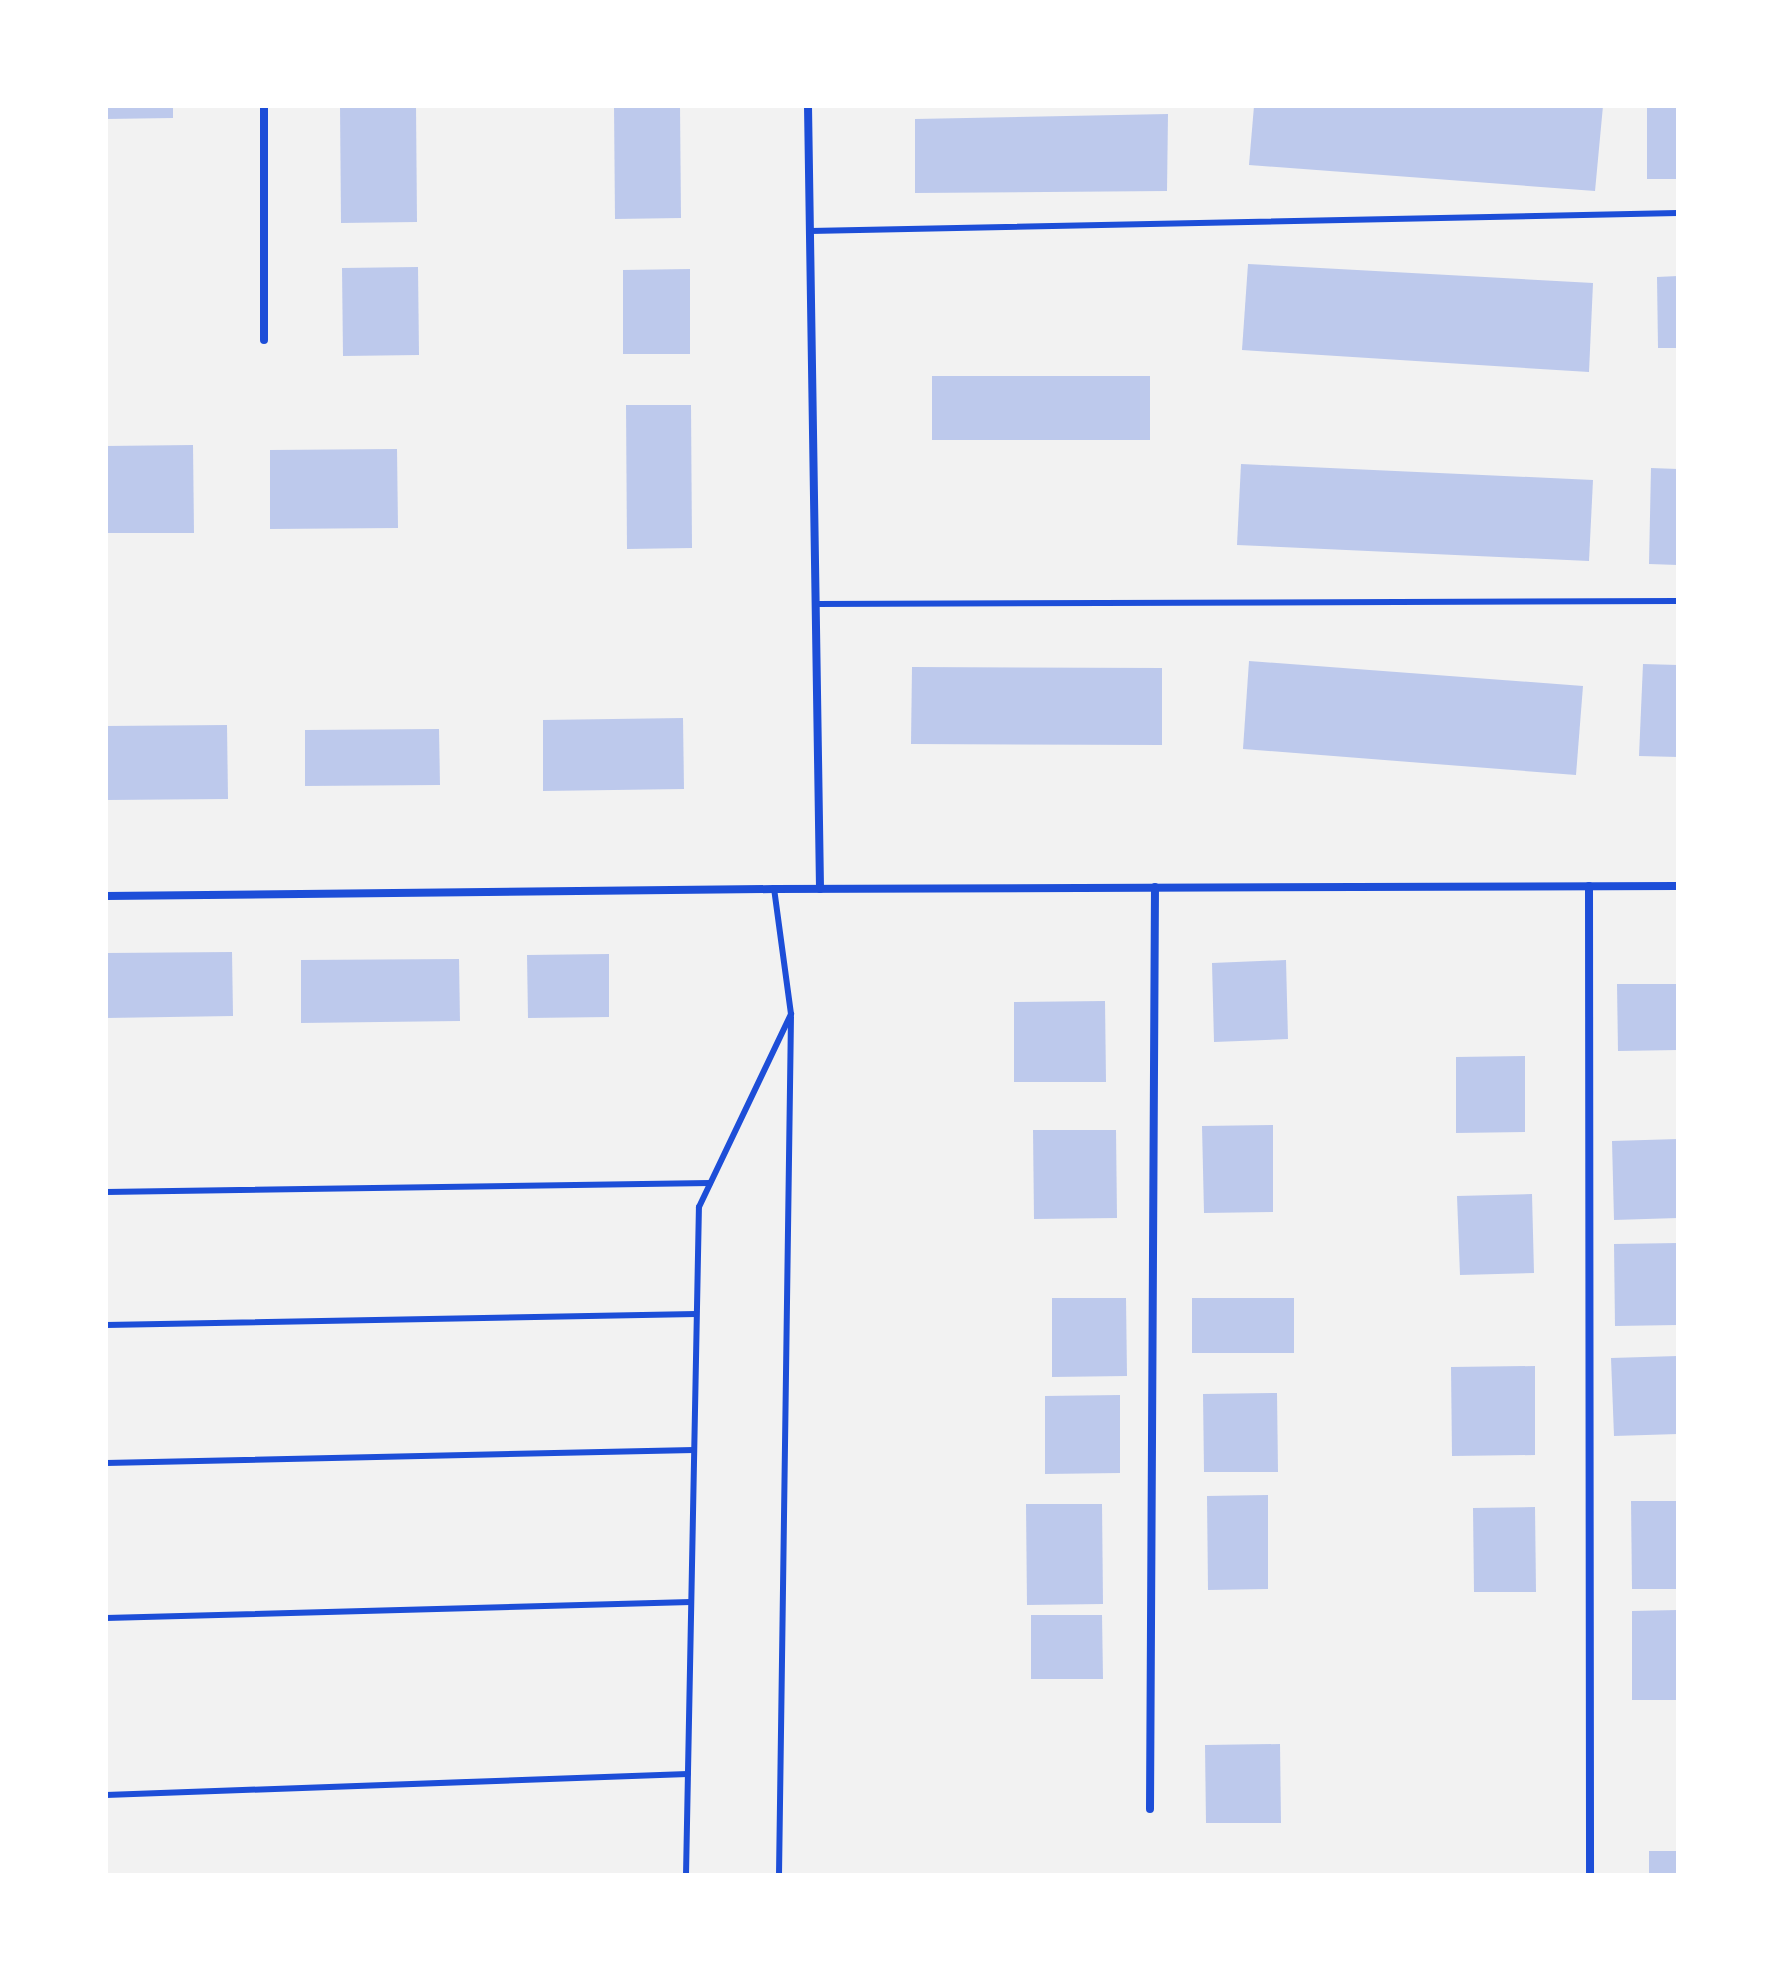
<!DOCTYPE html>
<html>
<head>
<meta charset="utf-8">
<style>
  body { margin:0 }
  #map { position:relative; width:1784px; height:1981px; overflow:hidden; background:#f2f2f2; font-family:Bitter,serif }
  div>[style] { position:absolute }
  .building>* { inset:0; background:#bdc9ec }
  .service>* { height:6px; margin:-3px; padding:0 3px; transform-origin:3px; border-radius:3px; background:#1d4ed8 }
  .minor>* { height:8px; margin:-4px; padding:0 4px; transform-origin:4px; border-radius:4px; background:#1d4ed8 }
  span { translate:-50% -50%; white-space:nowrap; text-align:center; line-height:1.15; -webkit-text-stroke:8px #fff; paint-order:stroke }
  .frame { position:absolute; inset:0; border:108px solid #fff; pointer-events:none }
</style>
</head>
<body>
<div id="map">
  <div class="building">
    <i style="clip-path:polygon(106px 106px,173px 106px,173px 118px,106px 119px)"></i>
    <i style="clip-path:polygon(340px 106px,416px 106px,417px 222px,341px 223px)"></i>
    <i style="clip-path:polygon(614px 106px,680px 106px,681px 218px,615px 219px)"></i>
    <i style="clip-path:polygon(1254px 106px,1603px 106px,1595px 191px,1249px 165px)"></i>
    <i style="clip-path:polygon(1647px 106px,1678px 106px,1678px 179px,1647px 179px)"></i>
    <i style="clip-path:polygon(1168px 114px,1167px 191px,915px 193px,915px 119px)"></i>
    <i style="clip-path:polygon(1248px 264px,1593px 283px,1589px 372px,1242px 350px)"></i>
    <i style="clip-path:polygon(418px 267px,419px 355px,343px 356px,342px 268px)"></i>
    <i style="clip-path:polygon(690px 269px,690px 354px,623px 354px,623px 270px)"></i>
    <i style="clip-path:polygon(1678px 276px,1678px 348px,1658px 348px,1657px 277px)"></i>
    <i style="clip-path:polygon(932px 376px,1150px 376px,1150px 440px,932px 440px)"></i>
    <i style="clip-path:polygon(626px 405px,691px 405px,692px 548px,627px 549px)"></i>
    <i style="clip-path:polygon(193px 445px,194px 533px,106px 533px,106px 446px)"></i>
    <i style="clip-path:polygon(397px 449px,398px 528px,270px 529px,270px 450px)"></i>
    <i style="clip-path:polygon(1241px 464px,1593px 480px,1589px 561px,1237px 545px)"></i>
    <i style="clip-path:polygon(1651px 468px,1678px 469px,1678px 565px,1649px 564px)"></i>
    <i style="clip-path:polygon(1249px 661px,1583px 686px,1576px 775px,1243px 749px)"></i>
    <i style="clip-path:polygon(1643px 664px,1678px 665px,1678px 757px,1639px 756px)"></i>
    <i style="clip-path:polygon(912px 667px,1162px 668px,1162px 745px,911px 744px)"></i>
    <i style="clip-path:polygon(683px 718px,684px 789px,543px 791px,543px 720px)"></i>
    <i style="clip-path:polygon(227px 725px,228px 799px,106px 800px,106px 726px)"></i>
    <i style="clip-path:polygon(439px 729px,440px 785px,305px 786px,305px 730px)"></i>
    <i style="clip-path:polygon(232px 952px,233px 1016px,106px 1018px,106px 953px)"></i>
    <i style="clip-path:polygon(609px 954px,609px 1017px,528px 1018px,527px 955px)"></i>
    <i style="clip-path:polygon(459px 959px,460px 1021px,301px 1023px,301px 960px)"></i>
    <i style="clip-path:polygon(1286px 960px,1288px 1039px,1214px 1042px,1212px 963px)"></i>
    <i style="clip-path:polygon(1617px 984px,1678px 984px,1678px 1050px,1618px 1051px)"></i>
    <i style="clip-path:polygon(1105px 1001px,1106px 1082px,1014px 1082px,1014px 1002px)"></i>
    <i style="clip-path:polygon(1525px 1056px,1525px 1132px,1456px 1133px,1456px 1057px)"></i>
    <i style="clip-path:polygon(1273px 1125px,1273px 1212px,1204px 1213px,1202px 1126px)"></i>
    <i style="clip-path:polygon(1033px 1130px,1116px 1130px,1117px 1218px,1034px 1219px)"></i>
    <i style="clip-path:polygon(1678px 1139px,1678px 1218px,1614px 1220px,1612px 1141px)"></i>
    <i style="clip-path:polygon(1532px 1194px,1534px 1273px,1460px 1275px,1457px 1196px)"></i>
    <i style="clip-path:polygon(1678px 1243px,1678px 1325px,1615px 1326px,1614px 1244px)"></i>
    <i style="clip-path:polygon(1052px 1298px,1126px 1298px,1127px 1376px,1052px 1377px)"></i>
    <i style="clip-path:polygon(1192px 1298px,1294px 1298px,1294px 1353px,1192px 1353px)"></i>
    <i style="clip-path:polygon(1678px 1356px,1678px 1434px,1614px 1436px,1611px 1358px)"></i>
    <i style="clip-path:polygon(1535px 1366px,1535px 1455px,1452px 1456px,1451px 1367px)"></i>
    <i style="clip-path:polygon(1277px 1393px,1278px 1472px,1204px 1472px,1203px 1394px)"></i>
    <i style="clip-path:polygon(1120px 1395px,1120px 1473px,1045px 1474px,1045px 1396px)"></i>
    <i style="clip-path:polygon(1268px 1495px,1268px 1589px,1208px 1590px,1207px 1496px)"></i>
    <i style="clip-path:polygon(1631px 1501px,1678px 1501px,1678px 1589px,1632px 1589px)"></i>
    <i style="clip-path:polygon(1026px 1504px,1102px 1504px,1103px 1604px,1027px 1605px)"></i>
    <i style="clip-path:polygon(1535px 1507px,1536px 1592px,1474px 1592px,1473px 1508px)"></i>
    <i style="clip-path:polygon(1678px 1610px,1678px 1700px,1632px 1700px,1632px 1611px)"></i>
    <i style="clip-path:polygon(1031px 1615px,1102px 1615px,1103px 1679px,1031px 1679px)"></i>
    <i style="clip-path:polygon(1280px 1744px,1281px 1823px,1206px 1823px,1205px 1745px)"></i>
    <i style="clip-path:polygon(1649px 1851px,1678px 1851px,1678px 1875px,1649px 1875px)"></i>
  </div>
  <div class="service">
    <i style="left:810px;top:231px;width:868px;rotate:-1.19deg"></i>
    <i style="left:816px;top:604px;width:862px;rotate:-0.2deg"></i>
    <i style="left:106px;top:1192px;width:604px;rotate:-0.85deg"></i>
    <i style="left:106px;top:1325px;width:590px;rotate:-1.07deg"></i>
    <i style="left:106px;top:1463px;width:588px;rotate:-1.27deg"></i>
    <i style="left:106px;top:1618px;width:585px;rotate:-1.57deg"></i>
    <i style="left:106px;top:1795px;width:582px;rotate:-2.07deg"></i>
    <i style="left:686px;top:1875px;width:668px;rotate:-88.89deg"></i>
    <i style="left:699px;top:1207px;width:214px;rotate:-64.5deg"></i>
    <i style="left:791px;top:1014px;width:126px;rotate:-97.7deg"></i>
    <i style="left:779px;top:1875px;width:858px;rotate:-89.2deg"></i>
  </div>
  <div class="minor">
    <i style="left:808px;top:106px;width:783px;rotate:89.12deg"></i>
    <i style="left:264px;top:340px;width:234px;rotate:-90deg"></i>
    <i style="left:1589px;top:886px;width:989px;rotate:89.94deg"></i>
    <i style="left:106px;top:896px;width:668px;rotate:-0.6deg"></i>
    <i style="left:774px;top:889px;width:904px;rotate:-0.19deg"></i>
    <i style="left:1150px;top:1809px;width:922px;rotate:-89.69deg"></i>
  </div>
  <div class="frame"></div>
</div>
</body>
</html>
